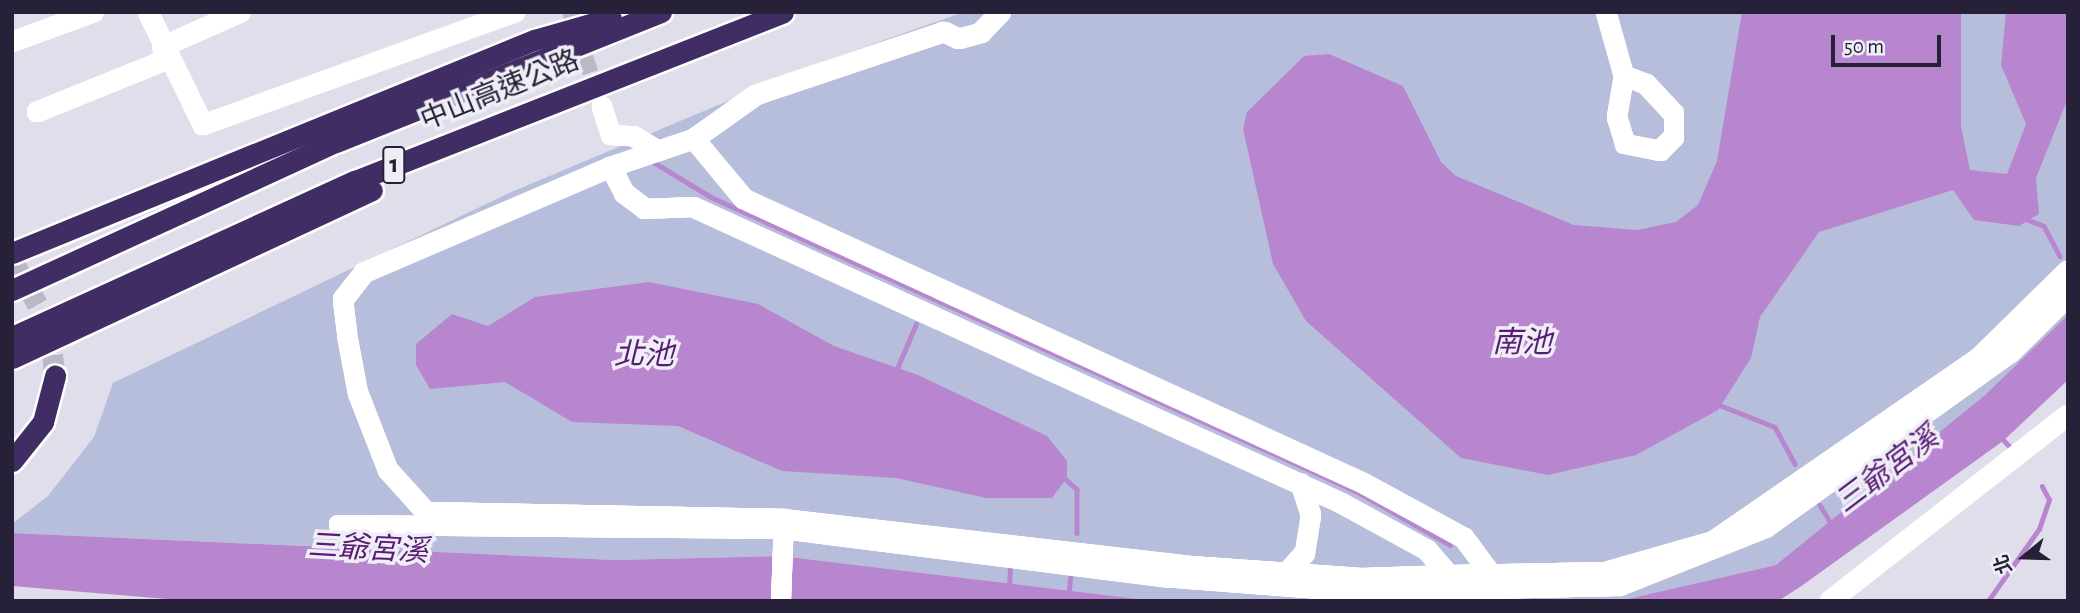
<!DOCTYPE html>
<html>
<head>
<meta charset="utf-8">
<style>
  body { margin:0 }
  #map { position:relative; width:2080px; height:613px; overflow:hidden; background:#dfdeea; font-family:"Alegreya Sans","Noto Sans TC",sans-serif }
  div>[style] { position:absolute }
  .green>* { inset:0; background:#b7bedb }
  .water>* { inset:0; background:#b886cf }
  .stream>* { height:4.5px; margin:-2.25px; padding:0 2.25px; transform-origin:2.25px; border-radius:2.25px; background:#b886cf }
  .minor-tunnel>* { height:16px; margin-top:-8px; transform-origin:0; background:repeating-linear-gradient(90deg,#bab8c7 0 16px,transparent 0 24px) }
  .highway-tunnel>* { height:21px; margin-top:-10.5px; transform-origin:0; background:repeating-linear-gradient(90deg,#bab8c7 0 21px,transparent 0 31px) }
  .roads { filter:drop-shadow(2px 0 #fff) drop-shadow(-2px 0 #fff) drop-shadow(0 2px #fff) drop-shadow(0 -2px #fff) }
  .minor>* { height:16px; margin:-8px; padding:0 8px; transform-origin:8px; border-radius:8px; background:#fff }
  .highway>* { height:21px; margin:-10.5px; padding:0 10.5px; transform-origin:10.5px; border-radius:10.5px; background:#3f2d64 }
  span { translate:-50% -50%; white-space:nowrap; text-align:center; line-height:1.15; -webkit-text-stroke:7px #efeef6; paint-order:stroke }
  .shield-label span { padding:2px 5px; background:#efeef6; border:2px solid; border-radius:5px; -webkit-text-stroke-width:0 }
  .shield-label { font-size:26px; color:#272039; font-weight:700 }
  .street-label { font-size:28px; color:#272039 }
  .water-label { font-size:30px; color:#591c73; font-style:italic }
  .frame { position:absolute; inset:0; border:14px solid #272039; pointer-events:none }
  .north { position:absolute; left:1989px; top:522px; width:70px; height:70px; -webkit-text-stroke:5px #efeef6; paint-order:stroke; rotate:251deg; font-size:19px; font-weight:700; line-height:28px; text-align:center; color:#272039 }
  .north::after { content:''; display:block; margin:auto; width:24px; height:32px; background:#272039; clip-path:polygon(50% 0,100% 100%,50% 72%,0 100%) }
  .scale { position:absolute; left:1831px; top:35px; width:110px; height:32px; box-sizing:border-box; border:4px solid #272039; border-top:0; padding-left:9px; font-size:21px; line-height:24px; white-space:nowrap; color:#272039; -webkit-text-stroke:5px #efeef6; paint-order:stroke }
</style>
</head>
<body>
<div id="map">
  <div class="green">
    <i style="clip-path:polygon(964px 12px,2068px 12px,2068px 316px,1985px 395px,1776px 565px,1619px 601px,1155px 601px,781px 556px,615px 560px,12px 533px,12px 524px,48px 496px,94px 437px,113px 383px,507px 194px,811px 66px)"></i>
  </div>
  <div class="water">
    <i style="clip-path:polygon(1742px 12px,1961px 12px,1961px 126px,1970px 170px,2007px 174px,2026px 124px,2001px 65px,2006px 12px,2068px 12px,2068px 98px,2036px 178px,2039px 214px,2019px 226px,1974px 220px,1953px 190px,1819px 232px,1760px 317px,1751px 358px,1718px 410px,1636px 455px,1548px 475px,1461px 458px,1306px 321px,1273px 264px,1243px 129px,1247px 112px,1304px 56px,1329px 54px,1403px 86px,1441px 162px,1456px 176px,1574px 225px,1637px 230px,1676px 222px,1698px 205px,1717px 161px)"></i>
    <i style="clip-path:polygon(649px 282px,758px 304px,834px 346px,918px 375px,1047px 436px,1067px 461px,1067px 478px,1052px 498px,986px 498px,896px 478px,782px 471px,678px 426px,572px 422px,505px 382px,430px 389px,416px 365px,416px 344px,452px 314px,488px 326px,535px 297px)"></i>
    <i style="clip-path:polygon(2068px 315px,2068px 380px,2003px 441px,1800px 587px,1778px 601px,1619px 601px,1776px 565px,1985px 395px)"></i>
    <i style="clip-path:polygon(12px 533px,615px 560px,781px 556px,1155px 601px,191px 601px,12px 586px)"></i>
  </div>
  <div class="stream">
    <i style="left:650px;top:160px;width:71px;rotate:31.2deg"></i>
    <i style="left:711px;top:197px;width:711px;rotate:24.51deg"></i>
    <i style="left:1358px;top:492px;width:106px;rotate:29.9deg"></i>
    <i style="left:2026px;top:219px;width:19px;rotate:21deg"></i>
    <i style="left:2044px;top:226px;width:34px;rotate:62deg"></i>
    <i style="left:896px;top:371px;width:51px;rotate:-66.9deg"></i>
    <i style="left:1717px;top:404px;width:62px;rotate:21.6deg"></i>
    <i style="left:1775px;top:427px;width:42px;rotate:61.6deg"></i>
    <i style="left:2000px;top:436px;width:21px;rotate:47deg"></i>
    <i style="left:1063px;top:477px;width:18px;rotate:41deg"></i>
    <i style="left:1077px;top:489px;width:44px;rotate:90deg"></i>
    <i style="left:1820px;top:505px;width:23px;rotate:59deg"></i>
    <i style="left:1009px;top:587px;width:20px;rotate:-87deg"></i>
    <i style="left:1068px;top:601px;width:23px;rotate:-85deg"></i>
    <i style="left:1988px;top:601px;width:88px;rotate:-54.7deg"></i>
    <i style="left:2039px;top:529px;width:31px;rotate:-71deg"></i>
    <i style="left:2049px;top:500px;width:15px;rotate:-118deg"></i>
  </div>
  <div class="minor-tunnel">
    <i style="left:570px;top:12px;width:100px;rotate:71.4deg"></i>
  </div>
  <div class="highway-tunnel">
    <i style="left:12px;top:259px;width:75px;rotate:60.4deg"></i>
    <i style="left:49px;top:324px;width:52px;rotate:83.4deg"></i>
  </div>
  <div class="roads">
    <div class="minor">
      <i style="left:148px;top:12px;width:126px;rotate:64deg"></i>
      <i style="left:203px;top:125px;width:332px;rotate:-19.9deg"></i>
      <i style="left:1001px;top:12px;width:29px;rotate:134deg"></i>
      <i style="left:981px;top:33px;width:23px;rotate:165deg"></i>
      <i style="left:959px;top:39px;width:17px;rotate:-155deg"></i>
      <i style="left:944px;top:32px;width:198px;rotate:161.5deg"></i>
      <i style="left:756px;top:95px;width:76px;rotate:144.6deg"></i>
      <i style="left:694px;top:139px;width:88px;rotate:161.4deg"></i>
      <i style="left:611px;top:167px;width:269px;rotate:156.8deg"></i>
      <i style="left:364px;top:273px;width:34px;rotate:128deg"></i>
      <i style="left:343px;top:300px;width:35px;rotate:83deg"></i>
      <i style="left:347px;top:335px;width:59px;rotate:79.3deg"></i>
      <i style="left:358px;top:393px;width:83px;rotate:68.7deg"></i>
      <i style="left:388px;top:470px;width:57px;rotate:47.9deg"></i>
      <i style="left:426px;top:512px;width:358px;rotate:1.1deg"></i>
      <i style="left:784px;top:519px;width:410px;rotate:6.6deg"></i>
      <i style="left:1191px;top:566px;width:171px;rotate:4deg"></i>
      <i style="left:1362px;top:578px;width:87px;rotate:-2deg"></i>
      <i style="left:1606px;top:12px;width:66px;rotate:74.3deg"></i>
      <i style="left:1624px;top:76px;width:42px;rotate:99.7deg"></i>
      <i style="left:1617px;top:117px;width:28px;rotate:73deg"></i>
      <i style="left:1625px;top:144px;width:36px;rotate:11deg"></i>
      <i style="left:1660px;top:151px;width:20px;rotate:-45deg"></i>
      <i style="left:1674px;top:137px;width:23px;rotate:-90deg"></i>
      <i style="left:1674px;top:114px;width:41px;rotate:-133deg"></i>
      <i style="left:1646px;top:84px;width:23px;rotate:-160deg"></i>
      <i style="left:12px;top:42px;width:87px;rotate:-20.1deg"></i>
      <i style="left:162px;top:47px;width:86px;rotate:-23.9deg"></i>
      <i style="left:602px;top:107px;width:29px;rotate:72deg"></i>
      <i style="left:611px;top:135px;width:22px;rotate:3deg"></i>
      <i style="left:633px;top:136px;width:29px;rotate:31deg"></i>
      <i style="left:37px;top:112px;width:141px;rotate:-22deg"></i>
      <i style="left:694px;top:139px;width:78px;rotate:50.2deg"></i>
      <i style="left:744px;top:199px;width:681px;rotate:24.65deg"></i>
      <i style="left:1363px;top:483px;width:115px;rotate:28.6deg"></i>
      <i style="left:1464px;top:538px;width:49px;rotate:53.4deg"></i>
      <i style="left:611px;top:167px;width:29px;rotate:63deg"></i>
      <i style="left:624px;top:193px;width:26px;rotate:37deg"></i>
      <i style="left:645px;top:209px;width:48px;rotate:-2.4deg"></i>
      <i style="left:693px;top:207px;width:712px;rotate:24.55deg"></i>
      <i style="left:1341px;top:503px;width:98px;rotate:28.7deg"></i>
      <i style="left:1427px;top:550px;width:33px;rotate:49deg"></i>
      <i style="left:1449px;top:575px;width:157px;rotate:-1.1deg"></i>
      <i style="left:1606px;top:572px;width:112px;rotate:-16deg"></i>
      <i style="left:1714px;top:541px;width:321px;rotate:-34.6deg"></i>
      <i style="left:1978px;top:359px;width:126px;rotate:-44.4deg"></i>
      <i style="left:339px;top:525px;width:444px;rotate:0.5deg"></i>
      <i style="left:783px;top:529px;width:383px;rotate:7.2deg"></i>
      <i style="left:1163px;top:577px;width:196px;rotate:4.4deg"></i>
      <i style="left:1358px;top:592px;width:261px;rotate:-1.3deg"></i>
      <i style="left:1619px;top:586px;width:157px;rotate:-21.7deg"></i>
      <i style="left:1765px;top:528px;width:302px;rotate:-35.6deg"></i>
      <i style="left:2011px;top:352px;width:80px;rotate:-44.5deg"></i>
      <i style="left:1287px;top:573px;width:27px;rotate:-48deg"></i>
      <i style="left:1305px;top:553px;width:38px;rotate:-81deg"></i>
      <i style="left:1311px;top:515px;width:33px;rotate:-108deg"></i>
      <i style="left:781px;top:601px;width:82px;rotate:-87.9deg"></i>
      <i style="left:1830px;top:601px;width:302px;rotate:-38deg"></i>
    </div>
    <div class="highway">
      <i style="left:12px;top:253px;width:564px;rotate:-22.2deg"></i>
      <i style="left:534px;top:40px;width:80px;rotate:-15.9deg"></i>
      <i style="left:12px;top:290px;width:356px;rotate:-24.6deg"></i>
      <i style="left:336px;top:142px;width:350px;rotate:-21.8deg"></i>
      <i style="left:12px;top:337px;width:377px;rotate:-24.5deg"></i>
      <i style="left:355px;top:181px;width:460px;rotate:-21.5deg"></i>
      <i style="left:12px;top:358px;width:397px;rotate:-25deg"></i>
      <i style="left:12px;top:461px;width:50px;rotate:-51.5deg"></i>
      <i style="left:43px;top:422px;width:48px;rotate:-75.4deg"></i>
    </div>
  </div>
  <div class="shield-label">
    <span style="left:394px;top:165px">1</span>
  </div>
  <div class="street-label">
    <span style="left:500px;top:91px;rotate:-22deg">中山高速公路</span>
  </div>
  <div class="water-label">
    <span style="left:1522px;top:343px">南池</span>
    <span style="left:644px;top:355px">北池</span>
    <span style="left:1887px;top:470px;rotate:-37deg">三爺宮溪</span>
    <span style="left:368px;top:549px;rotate:3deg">三爺宮溪</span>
  </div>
  <div class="frame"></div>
  <div class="north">北</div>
  <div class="scale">50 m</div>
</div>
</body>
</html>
